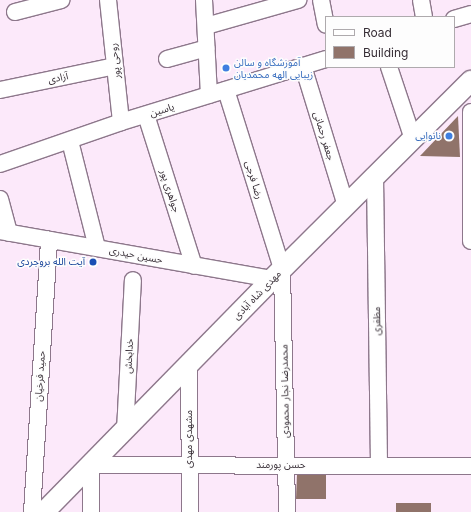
<!DOCTYPE html>
<html>
<head>
<meta charset="utf-8">
<style>
  body { margin:0 }
  #map { position:relative; width:471px; height:512px; overflow:hidden; background:#fce9fa; font-family:Inter,"Noto Sans Arabic",sans-serif }
  div>[style] { position:absolute }
  .building>* { inset:0; background:#90736a }
  .roads { filter:drop-shadow(1px 0 #8d778b) drop-shadow(-1px 0 #8d778b) drop-shadow(0 1px #8d778b) drop-shadow(0 -1px #8d778b) }
  .minor>* { height:16px; margin:-8px; padding:0 8px; transform-origin:8px; border-radius:8px; background:#fff }
  .major>* { height:20px; margin:-10px; padding:0 10px; transform-origin:10px; border-radius:10px; background:#fff }
  .dots>* { width:11px; height:11px; translate:-50% -50%; box-sizing:border-box; border:2px solid #fdfdfd; border-radius:50% }
  span { translate:-50% -50%; white-space:nowrap; text-align:center; line-height:1.15; -webkit-text-stroke:3px #fdfdfd; paint-order:stroke }
  .street-label { font-size:10px; color:#372e36 }
  .shop-label { font-size:10px; color:#366cbe }
  .left { translate:0 -50%; text-align:left }
  .right { translate:-100% -50%; text-align:right }
  .transit-label { font-size:10px; color:#164399 }
  .legend { position:absolute; left:325px; top:16px; width:130px; height:52px; box-sizing:border-box; background:#fdfdfd; border:1px solid #aeaaad; margin:0; padding:5px 7px; list-style:none; font-size:12px; color:#372e36 }
  .legend li { display:flex; align-items:center; gap:8px; height:20px }
  .legend b { width:20px; border:1px solid #aeaaad }
</style>
</head>
<body>
<div id="map">
  <div class="building">
    <i style="clip-path:polygon(458px 116px,460px 157px,420px 156px)"></i>
    <i style="clip-path:polygon(297px 474px,326px 475px,326px 499px,296px 499px)"></i>
    <i style="clip-path:polygon(396px 503px,431px 503px,431px 512px,396px 512px)"></i>
  </div>
  <div class="roads">
    <div class="minor">
      <i style="left:108px;top:0;width:123px;rotate:83.9deg"></i>
      <i style="left:204px;top:0;width:95px;rotate:87deg"></i>
      <i style="left:321px;top:0;width:25px;rotate:79deg"></i>
      <i style="left:421px;top:0;width:17px;rotate:80deg"></i>
      <i style="left:15px;top:12px;width:48px;rotate:-14.6deg"></i>
      <i style="left:454px;top:19px;width:18px;rotate:-16deg"></i>
      <i style="left:206px;top:26px;width:96px;rotate:-15.8deg"></i>
      <i style="left:167px;top:59px;width:41px;rotate:-15.4deg"></i>
      <i style="left:303px;top:66px;width:146px;rotate:72.9deg"></i>
      <i style="left:389px;top:67px;width:76px;rotate:71.6deg"></i>
      <i style="left:0;top:90px;width:117px;rotate:-11.8deg"></i>
      <i style="left:226px;top:90px;width:188px;rotate:72.6deg"></i>
      <i style="left:282px;top:269px;width:243px;rotate:88.8deg"></i>
      <i style="left:471px;top:112px;width:129px;rotate:90deg"></i>
      <i style="left:146px;top:115px;width:158px;rotate:72.4deg"></i>
      <i style="left:70px;top:141px;width:110px;rotate:75.8deg"></i>
      <i style="left:0;top:164px;width:128px;rotate:-19.1deg"></i>
      <i style="left:121px;top:122px;width:214px;rotate:-17.1deg"></i>
      <i style="left:375px;top:177px;width:289px;rotate:89.2deg"></i>
      <i style="left:0;top:199px;width:35px;rotate:75deg"></i>
      <i style="left:0;top:231px;width:276px;rotate:10deg"></i>
      <i style="left:189px;top:366px;width:146px;rotate:89.6deg"></i>
      <i style="left:125px;top:431px;width:151px;rotate:-87deg"></i>
      <i style="left:32px;top:512px;width:273px;rotate:-86.4deg"></i>
      <i style="left:91px;top:512px;width:47px;rotate:-90deg"></i>
      <i style="left:91px;top:465px;width:380px;rotate:0.2deg"></i>
    </div>
    <div class="major">
      <i style="left:44px;top:512px;width:326px;rotate:-45.6deg"></i>
      <i style="left:272px;top:279px;width:281px;rotate:-44.9deg"></i>
    </div>
  </div>
  <div class="dots">
    <i style="left:226px;top:68px;background:#3f7fe0"></i>
    <i style="left:449px;top:136px;background:#3f7fe0"></i>
    <i style="left:93px;top:262px;background:#1a4fb4"></i>
  </div>
  <div class="street-label">
    <span style="left:115px;top:61px;rotate:-96deg">روحی پور</span>
    <span style="left:58px;top:78px;rotate:-12deg">آزادی</span>
    <span style="left:162px;top:110px;rotate:-17deg">یاسین</span>
    <span style="left:324px;top:136px;rotate:73deg">جعفر رحمانی</span>
    <span style="left:254px;top:180px;rotate:73deg">رضا فرجی</span>
    <span style="left:170px;top:191px;rotate:72deg">جواهری پور</span>
    <span style="left:136px;top:255px;rotate:11deg">حسین حیدری</span>
    <span style="left:257px;top:295px;rotate:-46deg">مهدی شاه آبادی</span>
    <span style="left:377px;top:321px;rotate:-91deg">مظفری</span>
    <span style="left:129px;top:356px;rotate:-87deg">خدابخش</span>
    <span style="left:40px;top:376px;rotate:-86deg">حمید فرخیان</span>
    <span style="left:285px;top:391px;rotate:-91deg">محمدرضا نجار محمودی</span>
    <span style="left:189px;top:439px;rotate:-90deg">مشهدی مهدی</span>
    <span style="left:281px;top:465px">حسن پورمند</span>
  </div>
  <div class="shop-label">
    <span class="left" style="left:234px;top:68px">آموزشگاه و سالن<br>زیبایی الهه محمدیان</span>
    <span class="right" style="left:441px;top:136px">نانوایی</span>
  </div>
  <div class="transit-label">
    <span class="right" style="left:85px;top:262px">آیت الله بروجردی</span>
  </div>
  <ul class="legend">
  <li><b style="height:5px;background:#fff"></b>Road</li>
  <li><b style="height:11px;background:#90736a"></b>Building</li>
  </ul>
</div>
</body>
</html>
